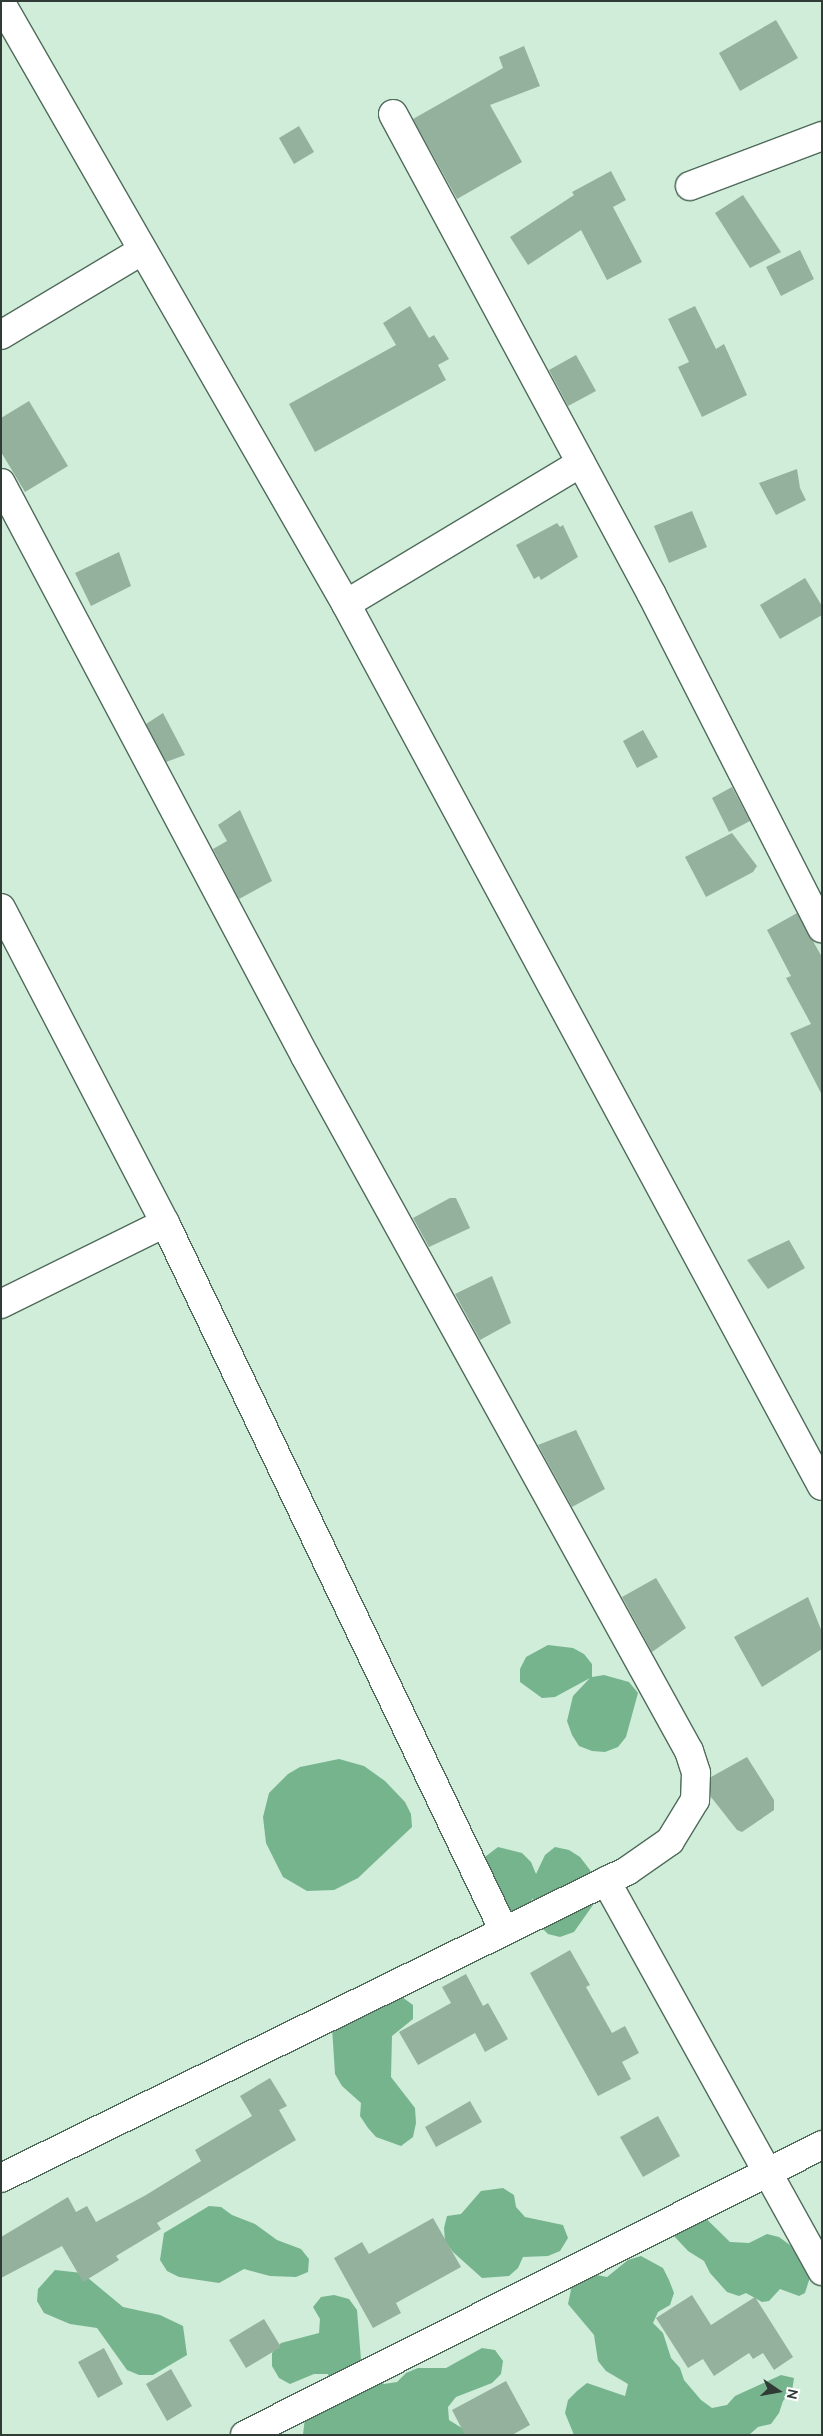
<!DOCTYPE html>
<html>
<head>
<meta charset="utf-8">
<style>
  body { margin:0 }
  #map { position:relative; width:823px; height:2436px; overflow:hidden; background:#cfedd9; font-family:Ubuntu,sans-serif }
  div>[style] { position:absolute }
  .forest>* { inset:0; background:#76b48e }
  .building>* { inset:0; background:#94b19e }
  .roads { filter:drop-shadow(1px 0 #506b5a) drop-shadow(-1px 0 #506b5a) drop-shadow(0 1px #506b5a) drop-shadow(0 -1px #506b5a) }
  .minor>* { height:28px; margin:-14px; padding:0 14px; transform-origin:14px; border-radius:14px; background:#fff }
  span { translate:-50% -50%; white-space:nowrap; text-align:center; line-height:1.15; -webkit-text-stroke:4.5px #fff; paint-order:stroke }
  .frame { position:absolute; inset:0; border:2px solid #2f3b34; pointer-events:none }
  .north { position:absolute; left:753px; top:2366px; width:50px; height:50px; -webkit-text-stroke:4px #fff; paint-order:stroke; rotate:102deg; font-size:14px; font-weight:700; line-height:20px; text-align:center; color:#2f3b34 }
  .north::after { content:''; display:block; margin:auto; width:18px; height:22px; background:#2f3b34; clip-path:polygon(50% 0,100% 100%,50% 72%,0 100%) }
</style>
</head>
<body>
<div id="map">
  <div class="forest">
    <i style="clip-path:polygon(548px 1645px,573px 1648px,584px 1654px,592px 1664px,592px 1677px,604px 1675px,629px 1682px,638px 1693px,626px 1737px,618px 1747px,605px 1752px,592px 1751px,579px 1746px,572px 1735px,567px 1721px,573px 1696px,590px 1678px,555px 1697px,542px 1698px,520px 1682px,520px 1669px,526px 1657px)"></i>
    <i style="clip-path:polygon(339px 1759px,364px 1766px,385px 1781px,405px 1802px,411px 1814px,412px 1827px,358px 1878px,334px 1890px,307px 1891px,283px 1877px,266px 1843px,263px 1817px,269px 1793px,288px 1774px,300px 1767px)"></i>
    <i style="clip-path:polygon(498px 1847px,522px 1853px,531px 1862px,536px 1874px,545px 1855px,555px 1847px,569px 1850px,580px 1857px,590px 1870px,600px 1895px,574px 1932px,560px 1937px,548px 1934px,539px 1925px,533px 1912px,533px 1898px,527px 1908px,514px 1915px,501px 1914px,477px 1863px)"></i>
    <i style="clip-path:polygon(402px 1997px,413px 2005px,413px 2019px,392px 2036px,391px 2077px,415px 2108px,416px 2123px,413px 2137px,401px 2146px,376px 2137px,368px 2128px,360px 2116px,361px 2103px,342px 2086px,335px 2074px,331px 2012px)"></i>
    <i style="clip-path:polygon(503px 2188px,514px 2195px,516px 2207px,525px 2217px,563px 2225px,568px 2238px,560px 2251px,548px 2256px,523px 2257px,518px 2268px,509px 2276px,482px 2278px,453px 2252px,445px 2241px,444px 2228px,447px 2216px,461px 2214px,481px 2191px)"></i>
    <i style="clip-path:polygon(681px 2200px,687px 2200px,730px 2242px,749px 2243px,767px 2234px,779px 2237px,790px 2245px,805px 2261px,811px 2274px,805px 2293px,799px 2296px,780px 2289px,769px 2301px,762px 2302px,746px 2293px,739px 2296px,727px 2292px,710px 2273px,704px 2261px,688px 2251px,674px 2236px,671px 2224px,676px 2205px)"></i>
    <i style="clip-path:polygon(209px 2206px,221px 2207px,232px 2215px,255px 2224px,277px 2240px,301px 2249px,309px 2259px,308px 2272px,296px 2277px,270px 2276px,244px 2269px,219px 2283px,179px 2277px,167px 2271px,160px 2260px,164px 2233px)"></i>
    <i style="clip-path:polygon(641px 2256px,663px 2268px,669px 2280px,674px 2293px,670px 2305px,658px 2312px,653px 2323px,663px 2333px,671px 2358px,680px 2368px,684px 2380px,701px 2400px,712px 2408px,727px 2405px,735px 2396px,781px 2375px,794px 2378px,792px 2391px,783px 2401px,779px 2413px,771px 2424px,758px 2427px,749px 2435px,574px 2435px,565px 2413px,568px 2400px,577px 2391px,587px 2383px,625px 2396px,628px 2384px,606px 2371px,598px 2361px,594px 2335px,568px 2304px,573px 2280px,582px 2272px,607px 2277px,628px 2260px)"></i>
    <i style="clip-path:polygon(55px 2270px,82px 2273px,123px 2307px,160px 2315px,183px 2326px,187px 2355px,153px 2375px,139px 2375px,127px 2370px,97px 2328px,70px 2324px,44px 2313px,37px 2301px,38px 2289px)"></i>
    <i style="clip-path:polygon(334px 2295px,349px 2299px,357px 2310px,362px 2372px,384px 2384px,397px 2382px,406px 2373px,418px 2368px,446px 2368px,482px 2348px,495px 2350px,503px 2361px,501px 2374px,492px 2383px,456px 2397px,448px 2407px,449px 2420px,473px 2435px,303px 2435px,305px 2417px,330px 2386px,328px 2374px,314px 2374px,290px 2384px,279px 2378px,272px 2366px,272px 2353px,281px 2343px,319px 2333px,320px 2319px,313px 2307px,321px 2297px)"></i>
  </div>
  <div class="building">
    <i style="clip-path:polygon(776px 20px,798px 58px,740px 91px,719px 53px)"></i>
    <i style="clip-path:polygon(524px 46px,540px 86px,490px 105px,522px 162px,457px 199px,413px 119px,503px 68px,499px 57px)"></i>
    <i style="clip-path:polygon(299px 126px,314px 152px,294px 164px,279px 138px)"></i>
    <i style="clip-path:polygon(611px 171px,626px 200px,613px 207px,642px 262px,607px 280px,581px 230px,528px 265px,510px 237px,574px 195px,572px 192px)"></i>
    <i style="clip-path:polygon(743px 195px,781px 252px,750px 268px,715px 213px)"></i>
    <i style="clip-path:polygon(800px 250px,814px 279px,781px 296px,766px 267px)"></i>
    <i style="clip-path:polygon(410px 306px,429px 338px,434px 335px,449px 359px,438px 365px,446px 380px,315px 452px,289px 404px,396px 345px,383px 323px)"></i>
    <i style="clip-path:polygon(695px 306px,716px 349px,724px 344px,747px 395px,702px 417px,678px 367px,689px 362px,668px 319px)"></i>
    <i style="clip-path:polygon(576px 355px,596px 391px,568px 406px,549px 370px)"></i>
    <i style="clip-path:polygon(29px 401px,68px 466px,25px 492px,1px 452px,1px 418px)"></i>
    <i style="clip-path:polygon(797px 469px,800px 488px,806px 500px,776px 515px,759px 483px)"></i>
    <i style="clip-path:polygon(692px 511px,707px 547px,669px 563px,654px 526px)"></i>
    <i style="clip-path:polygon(557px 523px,560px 527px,563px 525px,578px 557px,541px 580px,539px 576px,534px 579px,516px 545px)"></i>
    <i style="clip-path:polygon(119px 552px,131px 586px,91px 606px,75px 573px)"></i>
    <i style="clip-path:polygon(805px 578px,822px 606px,822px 615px,780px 639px,760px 605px)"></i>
    <i style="clip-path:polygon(163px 713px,185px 755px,166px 762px,146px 724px)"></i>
    <i style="clip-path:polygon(643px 730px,658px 757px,637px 768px,623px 741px)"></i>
    <i style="clip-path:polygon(732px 787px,750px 821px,729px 832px,712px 798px)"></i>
    <i style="clip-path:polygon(240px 810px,272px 881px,239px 899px,213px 849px,227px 841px,218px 825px)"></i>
    <i style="clip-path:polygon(732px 833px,757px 866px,753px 872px,706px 897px,685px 857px)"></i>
    <i style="clip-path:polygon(797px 913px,822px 957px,822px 1095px,790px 1033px,811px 1024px,786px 978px,791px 976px,767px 930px)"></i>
    <i style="clip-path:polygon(450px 1198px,456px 1198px,470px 1228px,429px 1247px,413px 1218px)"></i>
    <i style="clip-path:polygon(789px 1240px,805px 1268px,768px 1289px,747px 1260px)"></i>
    <i style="clip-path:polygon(492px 1276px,511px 1323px,480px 1340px,455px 1294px)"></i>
    <i style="clip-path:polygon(576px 1430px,605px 1489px,572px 1507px,538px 1445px)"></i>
    <i style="clip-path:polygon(656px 1578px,686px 1628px,652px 1652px,622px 1597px)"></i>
    <i style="clip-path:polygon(808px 1597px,822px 1632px,822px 1649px,762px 1687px,734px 1637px)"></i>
    <i style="clip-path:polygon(747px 1757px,774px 1800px,774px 1810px,742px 1832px,737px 1830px,711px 1797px,711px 1777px)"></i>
    <i style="clip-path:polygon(570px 1950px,590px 1985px,586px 1987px,612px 2033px,625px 2026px,639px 2053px,622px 2062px,631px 2079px,598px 2096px,530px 1973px)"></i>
    <i style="clip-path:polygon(466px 1974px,483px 2006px,488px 2003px,508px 2039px,485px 2052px,475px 2033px,418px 2065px,399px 2032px,451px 2003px,442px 1987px)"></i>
    <i style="clip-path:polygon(270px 2078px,287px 2106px,279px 2110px,296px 2140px,157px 2223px,161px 2229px,116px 2256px,119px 2260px,83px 2282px,62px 2246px,1px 2278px,1px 2237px,68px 2197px,76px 2212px,87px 2206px,96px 2222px,146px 2195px,201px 2161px,195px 2150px,252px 2116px,240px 2096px)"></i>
    <i style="clip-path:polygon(470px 2101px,482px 2122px,436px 2147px,425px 2127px)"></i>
    <i style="clip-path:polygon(658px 2116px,680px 2156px,643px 2177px,620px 2137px)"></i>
    <i style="clip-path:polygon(433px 2218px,461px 2267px,396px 2303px,401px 2313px,373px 2328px,334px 2258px,362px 2242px,369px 2254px)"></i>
    <i style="clip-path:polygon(692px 2295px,711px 2325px,755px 2297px,793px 2357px,774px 2370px,763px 2353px,753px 2359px,749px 2353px,714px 2376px,703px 2359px,688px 2368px,656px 2318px)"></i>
    <i style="clip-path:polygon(264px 2319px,281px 2347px,246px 2368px,229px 2340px)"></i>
    <i style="clip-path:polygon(104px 2348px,123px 2384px,98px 2398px,78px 2362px)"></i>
    <i style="clip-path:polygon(171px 2369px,192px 2406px,167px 2421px,146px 2384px)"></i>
    <i style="clip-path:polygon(506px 2381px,530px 2425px,512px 2435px,465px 2435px,452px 2410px)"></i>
  </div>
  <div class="roads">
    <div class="minor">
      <i style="left:1px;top:3px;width:693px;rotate:60.14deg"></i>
      <i style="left:346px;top:604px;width:1002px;rotate:61.65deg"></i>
      <i style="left:393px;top:114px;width:546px;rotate:61.7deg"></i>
      <i style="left:652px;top:595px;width:374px;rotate:63deg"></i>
      <i style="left:690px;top:186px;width:141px;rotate:-20.7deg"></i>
      <i style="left:1px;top:335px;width:165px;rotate:-30.9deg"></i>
      <i style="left:1px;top:483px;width:649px;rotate:62.05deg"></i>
      <i style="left:305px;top:1056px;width:794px;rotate:61.08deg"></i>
      <i style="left:689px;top:1751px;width:23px;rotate:72deg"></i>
      <i style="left:696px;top:1773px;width:27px;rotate:92deg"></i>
      <i style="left:695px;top:1800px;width:48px;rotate:121.4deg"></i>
      <i style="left:670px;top:1841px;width:52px;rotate:145.1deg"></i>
      <i style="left:627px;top:1871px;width:697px;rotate:153.88deg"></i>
      <i style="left:346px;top:604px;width:274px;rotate:-31deg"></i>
      <i style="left:1px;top:908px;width:355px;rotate:62.5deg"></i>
      <i style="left:165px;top:1223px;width:785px;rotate:64.41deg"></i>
      <i style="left:1px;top:1304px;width:183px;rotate:-26.3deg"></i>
      <i style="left:606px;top:1881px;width:446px;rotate:61deg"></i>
      <i style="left:245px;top:2435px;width:646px;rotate:-26.68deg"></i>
    </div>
  </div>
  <div class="frame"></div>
  <div class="north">N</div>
</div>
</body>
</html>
